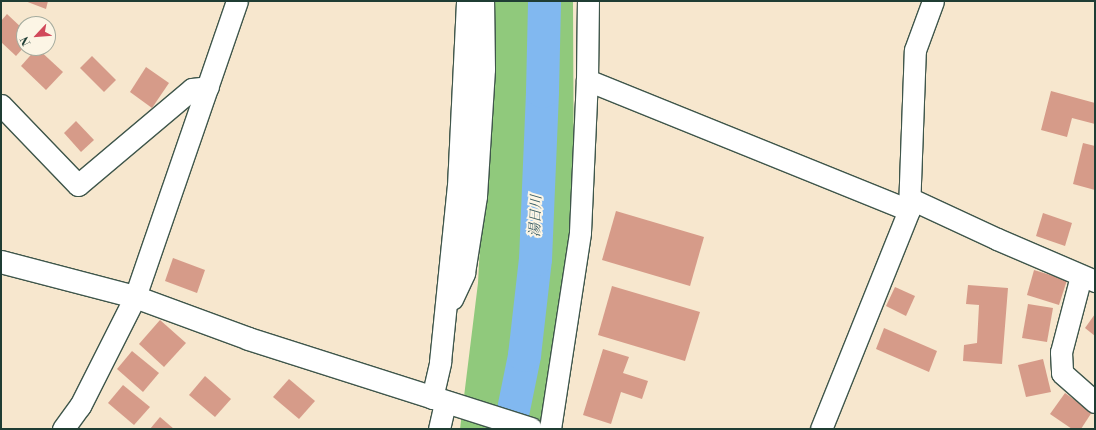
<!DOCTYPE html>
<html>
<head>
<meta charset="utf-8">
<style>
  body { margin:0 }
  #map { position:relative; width:1096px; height:430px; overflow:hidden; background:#f7e7ce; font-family:"Libre Bodoni","Noto Serif JP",serif }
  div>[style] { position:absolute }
  .green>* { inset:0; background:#90c97c }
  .river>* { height:33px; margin:-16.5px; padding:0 16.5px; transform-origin:16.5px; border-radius:16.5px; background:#81b8f0 }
  .building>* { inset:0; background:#d69b89 }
  .roads { filter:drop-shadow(1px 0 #3f564b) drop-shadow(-1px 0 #3f564b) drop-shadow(0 1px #3f564b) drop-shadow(0 -1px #3f564b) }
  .minor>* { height:21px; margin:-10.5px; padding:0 10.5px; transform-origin:10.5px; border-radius:10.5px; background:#fff }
  .tertiary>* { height:22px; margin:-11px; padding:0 11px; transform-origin:11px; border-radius:11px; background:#fff }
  span { translate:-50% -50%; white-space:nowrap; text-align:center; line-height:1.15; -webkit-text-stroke:4px #fcf5e5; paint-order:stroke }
  .water-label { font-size:14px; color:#385c63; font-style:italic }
  .frame { position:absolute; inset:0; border:2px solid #1f3d34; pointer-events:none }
  .north { position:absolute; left:16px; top:16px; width:40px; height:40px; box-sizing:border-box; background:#fcf5e5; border:1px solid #a4ab9e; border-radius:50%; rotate:244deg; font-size:11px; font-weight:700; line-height:16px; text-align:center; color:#1f3d34 }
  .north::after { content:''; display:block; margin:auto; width:14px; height:18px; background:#d1495b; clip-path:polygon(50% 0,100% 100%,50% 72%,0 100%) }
</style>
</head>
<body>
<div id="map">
  <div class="green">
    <i style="clip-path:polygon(493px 1px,573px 1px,574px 215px,540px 429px,460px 429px,478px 283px)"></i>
  </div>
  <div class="river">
    <i style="left:509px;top:429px;width:76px;rotate:-78.5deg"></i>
    <i style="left:524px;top:355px;width:97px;rotate:-83.5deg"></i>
    <i style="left:535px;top:259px;width:168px;rotate:-87.6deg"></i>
    <i style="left:542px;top:91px;width:90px;rotate:-88.7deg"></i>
  </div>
  <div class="building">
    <i style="clip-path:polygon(25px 1px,48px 1px,46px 9px)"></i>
    <i style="clip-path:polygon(7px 14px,24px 30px,24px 47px,16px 56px,1px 42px,1px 21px)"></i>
    <i style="clip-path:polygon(37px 48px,63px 72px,46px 90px,21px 66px)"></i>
    <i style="clip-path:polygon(92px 56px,116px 80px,104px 92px,80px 68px)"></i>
    <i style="clip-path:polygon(146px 67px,169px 83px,152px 108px,130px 92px)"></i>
    <i style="clip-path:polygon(1051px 91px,1095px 103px,1095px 124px,1072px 118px,1067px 137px,1041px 130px)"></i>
    <i style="clip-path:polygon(76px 121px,94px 140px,81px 152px,64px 133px)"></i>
    <i style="clip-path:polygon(1083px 143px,1095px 146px,1095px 190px,1073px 184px)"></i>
    <i style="clip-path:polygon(616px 211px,704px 237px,690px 286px,602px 260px)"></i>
    <i style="clip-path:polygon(1043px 213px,1072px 223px,1065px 246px,1036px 236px)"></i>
    <i style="clip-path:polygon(173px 258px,205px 270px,197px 293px,165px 281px)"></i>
    <i style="clip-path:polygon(1034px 270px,1067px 280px,1059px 305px,1027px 295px)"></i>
    <i style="clip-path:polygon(968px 285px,1008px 288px,1002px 364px,963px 361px,964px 345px,977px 343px,979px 305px,966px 304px)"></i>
    <i style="clip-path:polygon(612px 286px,700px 312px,685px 361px,598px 335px)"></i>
    <i style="clip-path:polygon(895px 287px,915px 296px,906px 316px,886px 306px)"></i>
    <i style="clip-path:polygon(1028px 304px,1053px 308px,1047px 342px,1022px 338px)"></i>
    <i style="clip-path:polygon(1095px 314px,1095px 336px,1085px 328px)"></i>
    <i style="clip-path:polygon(160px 320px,186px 343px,164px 367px,139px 344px)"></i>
    <i style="clip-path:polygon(884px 328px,937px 351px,929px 372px,876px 349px)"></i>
    <i style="clip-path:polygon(603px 349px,629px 357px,623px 373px,648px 381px,642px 399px,621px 392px,611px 424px,583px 415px)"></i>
    <i style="clip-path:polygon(132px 351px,159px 373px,143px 392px,117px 369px)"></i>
    <i style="clip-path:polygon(1043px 359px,1051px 392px,1026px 397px,1018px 365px)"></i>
    <i style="clip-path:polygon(205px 376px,231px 399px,215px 417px,189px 395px)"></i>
    <i style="clip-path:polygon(289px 379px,315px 401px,299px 419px,273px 397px)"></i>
    <i style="clip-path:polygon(123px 385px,150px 407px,134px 425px,108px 403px)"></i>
    <i style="clip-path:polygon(1065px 393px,1092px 412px,1081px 429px,1072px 429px,1050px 414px)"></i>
    <i style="clip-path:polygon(160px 417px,174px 429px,150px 429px)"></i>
  </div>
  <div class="roads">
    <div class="minor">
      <i style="left:587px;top:80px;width:347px;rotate:22deg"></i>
      <i style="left:1px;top:105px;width:111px;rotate:46.1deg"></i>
      <i style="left:78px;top:185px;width:149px;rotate:-40.1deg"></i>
      <i style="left:192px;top:89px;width:16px;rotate:-7deg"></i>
      <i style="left:911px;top:199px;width:95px;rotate:24.9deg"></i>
      <i style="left:997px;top:239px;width:107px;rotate:23.2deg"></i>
      <i style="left:1081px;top:276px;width:79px;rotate:104.7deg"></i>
      <i style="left:1061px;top:352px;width:21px;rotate:87deg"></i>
      <i style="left:1062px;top:373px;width:44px;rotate:41.3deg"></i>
      <i style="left:452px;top:299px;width:29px;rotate:-65deg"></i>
      <i style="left:464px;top:273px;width:78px;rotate:-81.1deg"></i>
      <i style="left:476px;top:196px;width:127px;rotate:-86.4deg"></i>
      <i style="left:484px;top:69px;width:68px;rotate:-90.8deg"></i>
      <i style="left:432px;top:398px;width:37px;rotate:-77deg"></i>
      <i style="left:440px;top:362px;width:177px;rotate:-84.2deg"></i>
      <i style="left:458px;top:186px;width:185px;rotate:-87.2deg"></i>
      <i style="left:63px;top:429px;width:29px;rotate:-54deg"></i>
      <i style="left:80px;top:406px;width:122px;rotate:-63.2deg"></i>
      <i style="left:135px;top:297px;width:313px;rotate:-71deg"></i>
      <i style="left:439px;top:429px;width:27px;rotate:-77deg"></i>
      <i style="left:550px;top:429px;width:199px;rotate:-81.3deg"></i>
      <i style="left:580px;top:232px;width:152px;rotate:-87.4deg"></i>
      <i style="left:587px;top:80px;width:79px;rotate:-89.3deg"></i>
      <i style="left:821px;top:429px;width:236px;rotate:-68.1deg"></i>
      <i style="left:909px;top:210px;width:160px;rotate:-87.9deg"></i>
      <i style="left:915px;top:50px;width:52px;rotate:-69.8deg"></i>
    </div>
    <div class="tertiary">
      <i style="left:1px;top:262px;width:138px;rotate:14.6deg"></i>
      <i style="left:135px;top:297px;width:121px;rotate:20.2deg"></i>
      <i style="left:249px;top:339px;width:296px;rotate:17.7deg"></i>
    </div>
  </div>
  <div class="water-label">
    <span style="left:536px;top:216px;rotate:-88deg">湯日川</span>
  </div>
  <div class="frame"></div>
  <div class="north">N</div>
</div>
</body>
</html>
